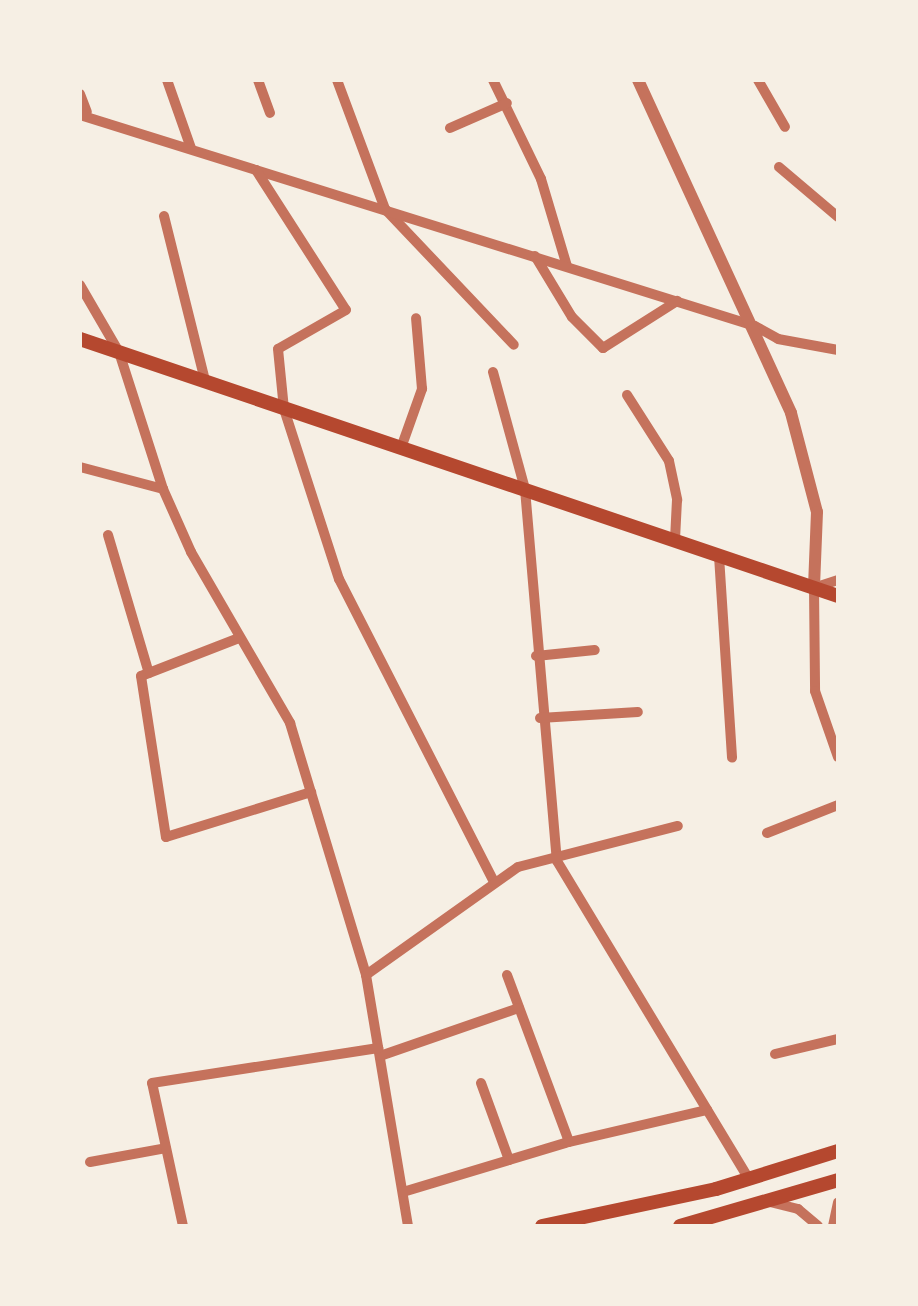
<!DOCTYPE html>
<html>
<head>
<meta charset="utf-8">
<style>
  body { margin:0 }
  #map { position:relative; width:918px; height:1306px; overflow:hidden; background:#f6efe4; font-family:Arial,sans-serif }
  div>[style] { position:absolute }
  .minor>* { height:10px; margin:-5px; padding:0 5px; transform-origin:5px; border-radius:5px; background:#c5725c }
  .tertiary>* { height:12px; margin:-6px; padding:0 6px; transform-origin:6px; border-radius:6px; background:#c5725c }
  .secondary>* { height:14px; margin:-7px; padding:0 7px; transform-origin:7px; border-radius:7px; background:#b5482f }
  span { translate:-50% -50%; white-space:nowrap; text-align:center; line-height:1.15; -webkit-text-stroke:9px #f6efe4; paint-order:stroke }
  .frame { position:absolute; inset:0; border:82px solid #f6efe4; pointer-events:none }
</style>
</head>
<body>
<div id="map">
  <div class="minor">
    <i style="left:167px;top:80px;width:72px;rotate:70.6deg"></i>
    <i style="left:258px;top:80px;width:35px;rotate:70deg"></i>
    <i style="left:337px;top:80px;width:138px;rotate:69.6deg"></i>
    <i style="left:385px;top:209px;width:187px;rotate:46.5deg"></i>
    <i style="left:493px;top:80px;width:110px;rotate:64.1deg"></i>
    <i style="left:541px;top:179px;width:91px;rotate:73.4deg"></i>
    <i style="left:758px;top:80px;width:54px;rotate:60.1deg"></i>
    <i style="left:80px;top:94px;width:19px;rotate:69deg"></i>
    <i style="left:80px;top:115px;width:707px;rotate:17.36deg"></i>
    <i style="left:755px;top:326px;width:26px;rotate:29deg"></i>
    <i style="left:778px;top:339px;width:61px;rotate:10.4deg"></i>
    <i style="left:450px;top:128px;width:62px;rotate:-23.7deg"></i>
    <i style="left:779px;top:167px;width:77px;rotate:40.3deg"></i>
    <i style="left:256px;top:170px;width:166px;rotate:57.3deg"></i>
    <i style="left:346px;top:310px;width:78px;rotate:150.2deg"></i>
    <i style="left:278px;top:349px;width:60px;rotate:84.3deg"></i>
    <i style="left:284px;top:409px;width:179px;rotate:72.1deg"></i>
    <i style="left:339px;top:579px;width:338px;rotate:62.9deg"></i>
    <i style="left:164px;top:216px;width:170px;rotate:76deg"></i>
    <i style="left:535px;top:256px;width:71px;rotate:58.8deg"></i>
    <i style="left:572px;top:317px;width:44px;rotate:45deg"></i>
    <i style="left:603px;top:348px;width:88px;rotate:-32.4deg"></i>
    <i style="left:80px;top:285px;width:78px;rotate:59.8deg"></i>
    <i style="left:119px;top:352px;width:144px;rotate:72.2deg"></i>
    <i style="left:163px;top:489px;width:69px;rotate:66deg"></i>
    <i style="left:191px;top:552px;width:198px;rotate:59.9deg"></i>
    <i style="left:290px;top:723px;width:263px;rotate:73.2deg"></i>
    <i style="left:366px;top:975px;width:254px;rotate:80.5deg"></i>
    <i style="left:493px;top:372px;width:121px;rotate:74.7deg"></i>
    <i style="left:525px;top:489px;width:373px;rotate:85.1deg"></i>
    <i style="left:557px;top:861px;width:371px;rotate:58.9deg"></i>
    <i style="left:627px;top:395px;width:78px;rotate:57.5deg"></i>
    <i style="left:669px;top:461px;width:40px;rotate:78deg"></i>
    <i style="left:677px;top:500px;width:40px;rotate:92.9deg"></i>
    <i style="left:401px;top:448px;width:63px;rotate:-70.4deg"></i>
    <i style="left:422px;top:389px;width:71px;rotate:-94.8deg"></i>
    <i style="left:80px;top:467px;width:86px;rotate:14.8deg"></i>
    <i style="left:108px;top:535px;width:144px;rotate:73.5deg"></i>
    <i style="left:719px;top:556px;width:202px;rotate:86.3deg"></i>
    <i style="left:838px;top:580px;width:25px;rotate:162deg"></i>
    <i style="left:814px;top:588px;width:103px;rotate:89.4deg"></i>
    <i style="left:815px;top:691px;width:70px;rotate:70.8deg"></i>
    <i style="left:239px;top:638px;width:105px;rotate:158.8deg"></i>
    <i style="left:141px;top:676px;width:163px;rotate:81.2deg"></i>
    <i style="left:166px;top:837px;width:152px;rotate:-17.2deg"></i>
    <i style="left:536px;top:656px;width:59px;rotate:-5.8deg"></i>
    <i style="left:540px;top:718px;width:98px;rotate:-3.5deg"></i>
    <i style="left:767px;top:833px;width:76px;rotate:-21.5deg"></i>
    <i style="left:366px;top:975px;width:186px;rotate:-35.4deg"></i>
    <i style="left:518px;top:867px;width:165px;rotate:-14.4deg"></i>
    <i style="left:507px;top:975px;width:178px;rotate:69.6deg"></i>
    <i style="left:775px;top:1054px;width:65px;rotate:-13.4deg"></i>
    <i style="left:380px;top:1056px;width:147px;rotate:-19.1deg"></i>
    <i style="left:481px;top:1083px;width:82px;rotate:70deg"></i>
    <i style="left:90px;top:1162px;width:77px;rotate:-10.4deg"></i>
    <i style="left:403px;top:1192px;width:169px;rotate:-16.8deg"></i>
    <i style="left:565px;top:1143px;width:146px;rotate:-13.1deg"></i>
    <i style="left:770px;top:1202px;width:29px;rotate:14deg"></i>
    <i style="left:798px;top:1209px;width:26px;rotate:40deg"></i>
    <i style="left:183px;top:1226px;width:146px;rotate:-102.2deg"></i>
    <i style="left:152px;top:1083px;width:229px;rotate:-8.8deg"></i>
    <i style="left:833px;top:1226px;width:24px;rotate:-78deg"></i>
  </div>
  <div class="tertiary">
    <i style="left:638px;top:80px;width:366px;rotate:65.3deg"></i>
    <i style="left:791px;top:413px;width:102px;rotate:75.3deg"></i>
    <i style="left:817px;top:512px;width:76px;rotate:92.3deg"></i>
  </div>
  <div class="secondary">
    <i style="left:80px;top:339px;width:800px;rotate:18.73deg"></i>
    <i style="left:542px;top:1226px;width:178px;rotate:-12deg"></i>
    <i style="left:716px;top:1189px;width:128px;rotate:-17.3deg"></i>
    <i style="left:680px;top:1226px;width:165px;rotate:-16.2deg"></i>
  </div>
  <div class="frame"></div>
</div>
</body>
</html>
